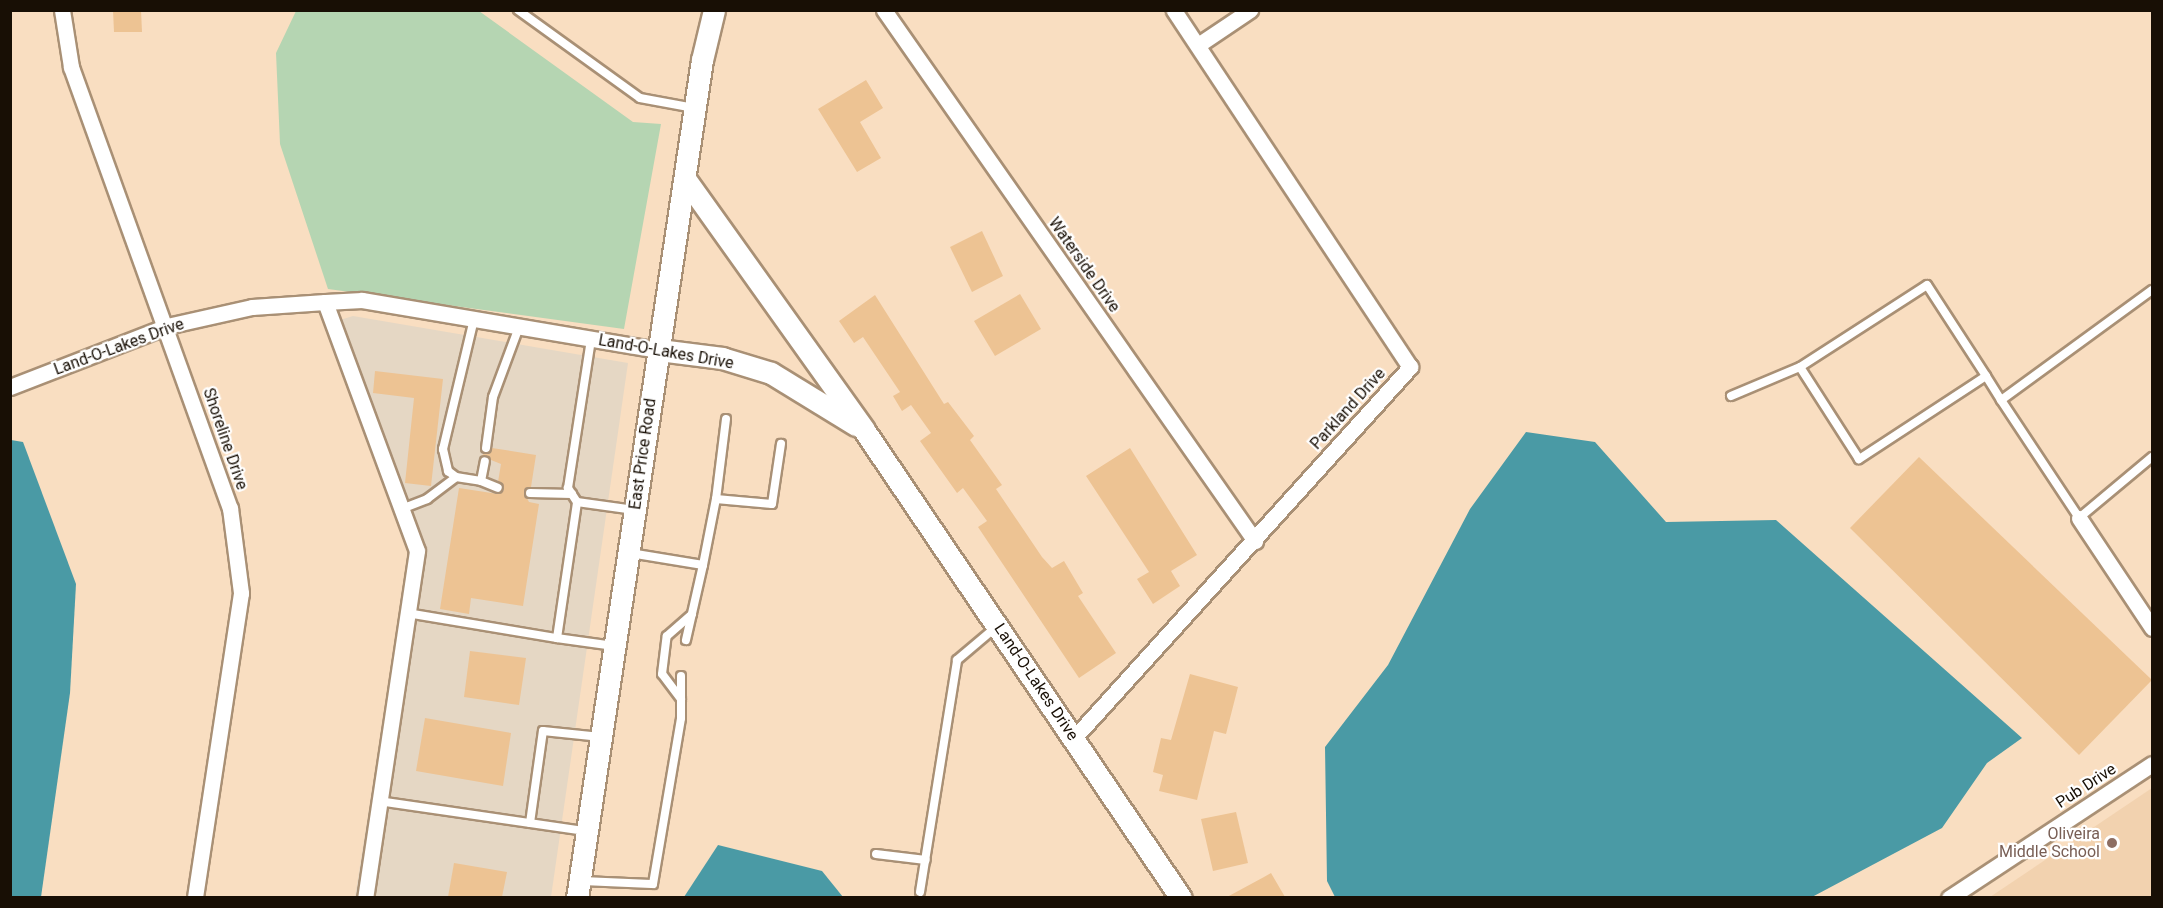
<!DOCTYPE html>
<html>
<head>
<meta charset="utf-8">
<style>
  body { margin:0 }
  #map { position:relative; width:2163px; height:908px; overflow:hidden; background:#f9dec1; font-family:Roboto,sans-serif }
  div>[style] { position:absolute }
  .commercial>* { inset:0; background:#e5d7c4 }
  .built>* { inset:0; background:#f2d2af }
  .green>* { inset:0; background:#b5d5b2 }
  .water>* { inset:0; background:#4a9aa5 }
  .building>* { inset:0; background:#edc393 }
  .roads { filter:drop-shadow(2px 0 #a99075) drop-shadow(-2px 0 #a99075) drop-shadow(0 2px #a99075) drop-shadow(0 -2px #a99075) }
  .lane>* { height:8px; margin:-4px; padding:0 4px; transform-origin:4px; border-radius:4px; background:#fff }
  .street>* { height:15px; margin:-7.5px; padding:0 7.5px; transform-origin:7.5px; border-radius:7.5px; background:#fff }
  .secondary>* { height:21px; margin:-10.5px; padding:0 10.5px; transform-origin:10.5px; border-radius:10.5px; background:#fff }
  .dots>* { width:16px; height:16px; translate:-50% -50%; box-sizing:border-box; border:3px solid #fff; border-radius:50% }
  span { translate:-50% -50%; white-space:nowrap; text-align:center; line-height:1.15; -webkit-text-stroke:4.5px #fff; paint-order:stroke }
  .street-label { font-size:16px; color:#180f05 }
  .education-label { font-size:16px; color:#785e54 }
  .right { translate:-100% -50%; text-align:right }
  .frame { position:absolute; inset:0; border:12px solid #180f05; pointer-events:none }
</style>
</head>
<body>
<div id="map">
  <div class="commercial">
    <i style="clip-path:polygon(353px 316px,628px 363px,551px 897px,355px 897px,412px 539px,330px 323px)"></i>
  </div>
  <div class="built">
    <i style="clip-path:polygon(2152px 788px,2152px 897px,1990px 897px)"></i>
  </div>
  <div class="green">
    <i style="clip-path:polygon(296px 11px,479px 11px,633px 122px,661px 124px,624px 329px,328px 289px,280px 144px,276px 53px)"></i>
  </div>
  <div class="water">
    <i style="clip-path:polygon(1526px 432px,1595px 442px,1666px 522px,1776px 520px,2022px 738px,1987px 763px,1942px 828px,1812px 897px,1335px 897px,1327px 881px,1325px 747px,1388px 665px,1470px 509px)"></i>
    <i style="clip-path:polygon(11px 440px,23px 442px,76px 584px,70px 693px,41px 897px,11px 897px)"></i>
    <i style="clip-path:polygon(718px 845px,822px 871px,843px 897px,684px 897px)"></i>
  </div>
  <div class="building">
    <i style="clip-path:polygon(113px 10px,141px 10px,142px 32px,114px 32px)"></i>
    <i style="clip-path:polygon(866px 80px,883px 108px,860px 122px,881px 158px,857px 172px,818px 109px)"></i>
    <i style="clip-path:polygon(982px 231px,1003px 276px,972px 292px,950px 247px)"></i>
    <i style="clip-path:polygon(1020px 294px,1041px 329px,995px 356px,974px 321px)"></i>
    <i style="clip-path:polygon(875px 295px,944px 404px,948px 402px,974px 436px,970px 440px,1002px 485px,996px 489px,1042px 557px,1052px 568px,1064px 561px,1083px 593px,1078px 596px,1116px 653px,1079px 678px,978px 527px,987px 521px,963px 488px,957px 493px,920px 441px,931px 433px,911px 405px,902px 411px,893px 396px,900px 392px,863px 337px,854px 343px,839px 321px)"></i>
    <i style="clip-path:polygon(375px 371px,443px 379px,431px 486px,405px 483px,414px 398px,373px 393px)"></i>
    <i style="clip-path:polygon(492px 448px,536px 455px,531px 487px,524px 492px,529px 502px,539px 504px,523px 606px,471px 598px,469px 614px,440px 609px,459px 488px,498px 494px,504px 490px,498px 482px,501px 464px,481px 456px)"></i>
    <i style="clip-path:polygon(1130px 448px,1197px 555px,1171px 571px,1180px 586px,1153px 604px,1137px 579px,1149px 572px,1086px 476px)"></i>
    <i style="clip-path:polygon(1919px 457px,2152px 680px,2079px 755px,1850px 528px)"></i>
    <i style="clip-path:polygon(470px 651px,526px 658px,519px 705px,464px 697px)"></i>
    <i style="clip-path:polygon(1190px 674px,1238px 687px,1226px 734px,1214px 731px,1197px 800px,1159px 791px,1163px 775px,1153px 772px,1161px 738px,1171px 740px)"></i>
    <i style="clip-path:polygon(425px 718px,511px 733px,503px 786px,416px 771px)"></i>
    <i style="clip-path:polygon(1236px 812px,1248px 863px,1213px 871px,1201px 819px)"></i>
    <i style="clip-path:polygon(454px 863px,507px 872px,502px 897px,448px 897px)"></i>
    <i style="clip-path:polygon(1271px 873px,1285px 897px,1227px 897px,1264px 877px)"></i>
  </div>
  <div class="roads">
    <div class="lane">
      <i style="left:518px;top:10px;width:150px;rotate:35.8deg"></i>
      <i style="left:640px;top:98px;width:55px;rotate:10.5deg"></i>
      <i style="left:2152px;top:290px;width:187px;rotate:143.9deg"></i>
      <i style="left:2001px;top:400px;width:141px;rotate:56.5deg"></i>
      <i style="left:2079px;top:518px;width:95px;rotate:-39.9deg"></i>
      <i style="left:474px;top:319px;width:134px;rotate:103.4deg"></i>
      <i style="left:443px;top:449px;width:23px;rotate:77deg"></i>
      <i style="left:448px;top:471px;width:10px;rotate:37deg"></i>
      <i style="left:456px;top:477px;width:25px;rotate:9deg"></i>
      <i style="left:481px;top:481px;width:20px;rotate:-79deg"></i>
      <i style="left:1986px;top:376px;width:152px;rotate:146.8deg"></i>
      <i style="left:1859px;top:459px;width:109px;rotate:-122.7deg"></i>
      <i style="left:1800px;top:367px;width:151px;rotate:-32.8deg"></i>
      <i style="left:1927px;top:285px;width:108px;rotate:57deg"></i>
      <i style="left:1986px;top:376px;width:28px;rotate:58deg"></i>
      <i style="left:1731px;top:396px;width:75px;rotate:-22.8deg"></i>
      <i style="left:726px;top:419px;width:81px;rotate:97.1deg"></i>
      <i style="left:716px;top:499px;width:56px;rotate:5.1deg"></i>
      <i style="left:772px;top:504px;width:61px;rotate:-81.5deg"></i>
      <i style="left:486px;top:448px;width:51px;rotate:-82.2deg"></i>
      <i style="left:493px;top:397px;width:75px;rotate:-69.6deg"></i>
      <i style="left:481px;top:481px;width:18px;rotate:22deg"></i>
      <i style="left:530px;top:493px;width:42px;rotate:1.4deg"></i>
      <i style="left:577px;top:502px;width:17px;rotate:-123deg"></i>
      <i style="left:568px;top:488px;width:151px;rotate:-81.2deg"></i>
      <i style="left:404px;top:508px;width:25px;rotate:-21deg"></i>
      <i style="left:427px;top:499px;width:36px;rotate:-37deg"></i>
      <i style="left:630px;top:553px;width:74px;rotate:9.3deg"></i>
      <i style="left:703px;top:565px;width:77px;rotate:102.8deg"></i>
      <i style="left:703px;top:565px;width:67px;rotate:-78.9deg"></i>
      <i style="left:407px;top:613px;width:152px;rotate:9.5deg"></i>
      <i style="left:614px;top:646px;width:58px;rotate:-172deg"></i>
      <i style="left:557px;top:638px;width:137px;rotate:-81.6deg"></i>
      <i style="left:577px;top:502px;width:58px;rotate:8deg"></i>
      <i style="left:681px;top:699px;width:31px;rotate:-127deg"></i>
      <i style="left:662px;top:674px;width:38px;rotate:-83deg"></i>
      <i style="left:667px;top:636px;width:33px;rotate:-41deg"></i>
      <i style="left:379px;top:801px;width:208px;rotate:8.3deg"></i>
      <i style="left:530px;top:823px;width:93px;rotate:-82deg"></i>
      <i style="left:543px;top:731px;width:58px;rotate:5.9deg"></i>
      <i style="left:876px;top:854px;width:50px;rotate:6.8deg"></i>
      <i style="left:581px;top:881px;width:72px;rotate:2.4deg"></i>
      <i style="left:653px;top:884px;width:168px;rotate:-80.4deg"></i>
      <i style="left:681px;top:718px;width:42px;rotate:-90deg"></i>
      <i style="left:920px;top:892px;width:235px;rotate:-80.9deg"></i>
      <i style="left:957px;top:660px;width:51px;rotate:-40.2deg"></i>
    </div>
    <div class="street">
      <i style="left:62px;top:10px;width:58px;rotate:81deg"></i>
      <i style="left:71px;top:67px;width:469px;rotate:70.2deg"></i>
      <i style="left:230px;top:508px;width:86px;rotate:82.6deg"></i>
      <i style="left:241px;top:593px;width:308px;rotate:98.6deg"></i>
      <i style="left:884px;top:10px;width:648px;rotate:55.06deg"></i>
      <i style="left:1198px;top:45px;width:63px;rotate:-33.9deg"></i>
      <i style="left:325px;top:302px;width:265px;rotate:69.7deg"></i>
      <i style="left:417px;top:551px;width:351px;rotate:98.5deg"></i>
      <i style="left:10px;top:387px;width:168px;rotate:-21.2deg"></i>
      <i style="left:167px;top:326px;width:87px;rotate:-12.6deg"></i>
      <i style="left:252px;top:307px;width:73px;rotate:-3.9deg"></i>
      <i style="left:325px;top:302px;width:37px;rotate:-3deg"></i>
      <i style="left:362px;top:300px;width:301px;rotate:9.6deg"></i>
      <i style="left:2079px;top:518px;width:132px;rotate:56.4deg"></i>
      <i style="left:1074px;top:738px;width:501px;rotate:-47.83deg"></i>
      <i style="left:1410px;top:367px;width:428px;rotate:-123.5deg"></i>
      <i style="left:1949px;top:898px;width:243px;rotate:-33.4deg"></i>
    </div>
    <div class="secondary">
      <i style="left:686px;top:180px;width:307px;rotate:54.5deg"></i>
      <i style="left:864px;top:430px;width:565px;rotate:55.89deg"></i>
      <i style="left:659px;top:350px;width:64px;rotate:7.2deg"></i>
      <i style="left:722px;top:358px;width:51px;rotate:17deg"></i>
      <i style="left:771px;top:373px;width:100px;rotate:31.5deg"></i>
      <i style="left:577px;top:898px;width:847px;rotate:-81.52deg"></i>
      <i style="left:702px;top:60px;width:51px;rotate:-76.5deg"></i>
    </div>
  </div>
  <div class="dots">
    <i style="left:2112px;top:843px;background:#8d6e63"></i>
  </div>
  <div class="street-label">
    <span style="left:1084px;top:265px;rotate:55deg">Waterside Drive</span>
    <span style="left:119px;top:347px;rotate:-20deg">Land-O-Lakes Drive</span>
    <span style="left:666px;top:352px;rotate:10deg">Land-O-Lakes Drive</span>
    <span style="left:1348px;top:409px;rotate:-48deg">Parkland Drive</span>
    <span style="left:225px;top:439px;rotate:71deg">Shoreline Drive</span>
    <span style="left:643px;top:454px;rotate:-82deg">East Price Road</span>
    <span style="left:1036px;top:682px;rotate:56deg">Land-O-Lakes Drive</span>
    <span style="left:2086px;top:786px;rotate:-33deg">Pub Drive</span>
  </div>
  <div class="education-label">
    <span class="right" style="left:2100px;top:843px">Oliveira<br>Middle School</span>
  </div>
  <div class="frame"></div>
</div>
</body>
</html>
